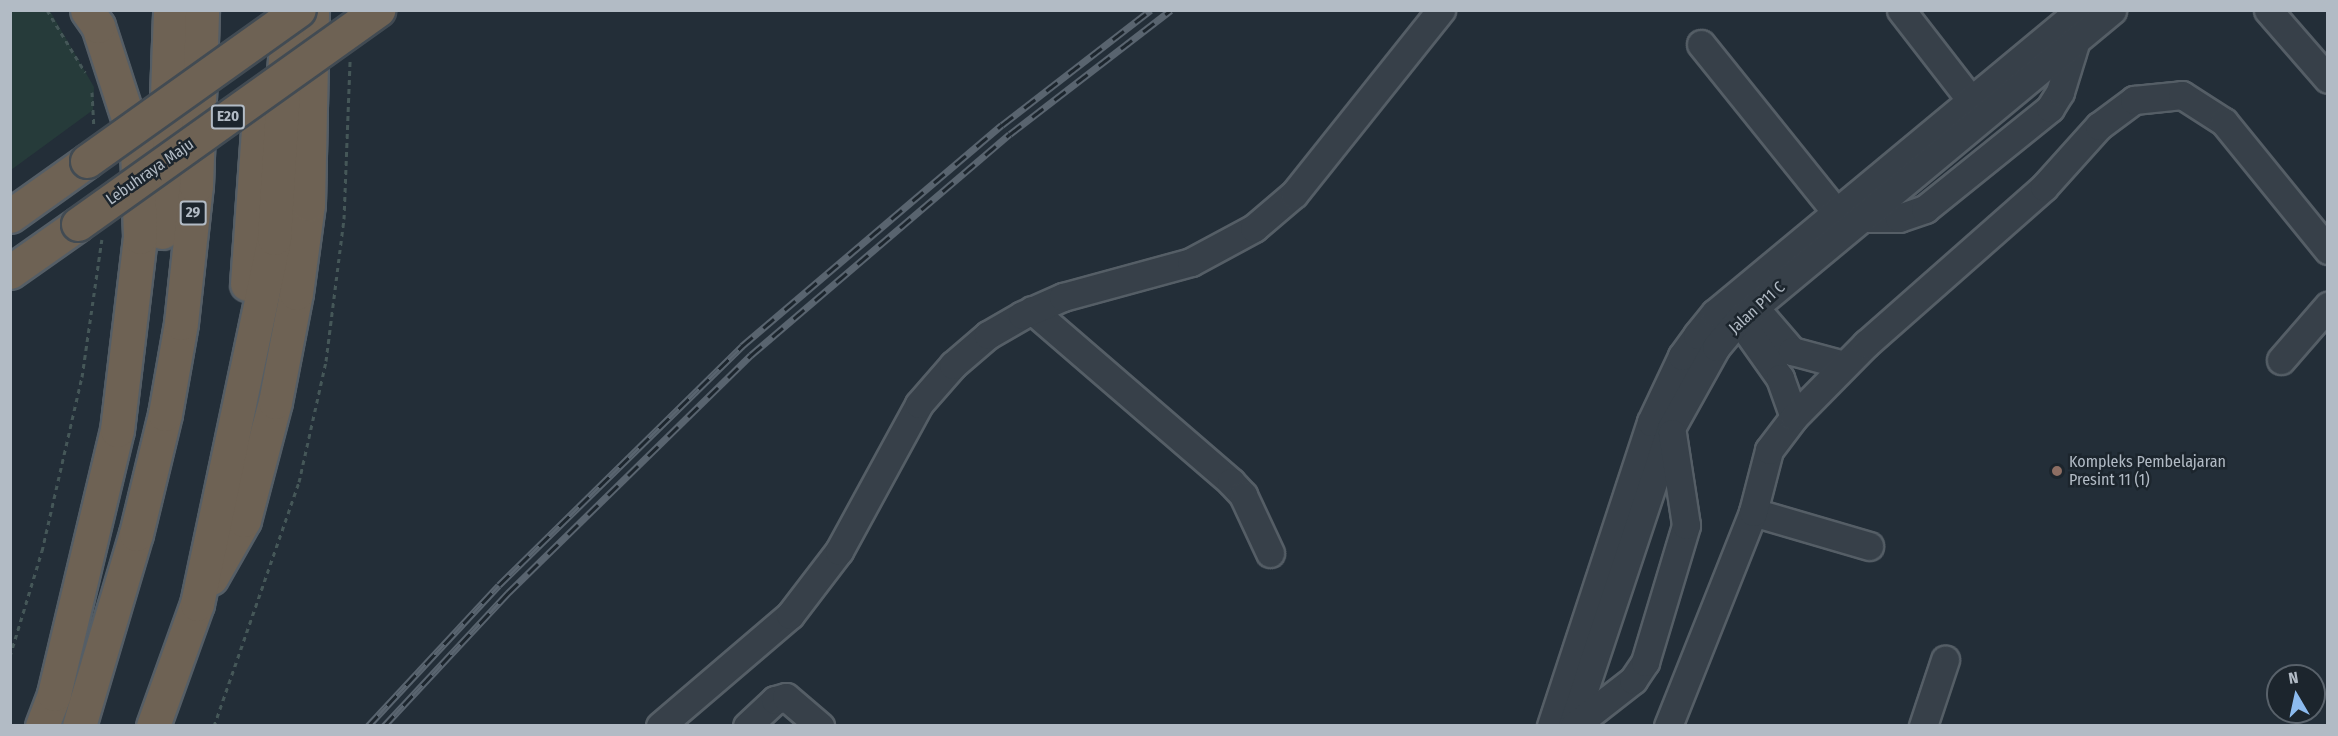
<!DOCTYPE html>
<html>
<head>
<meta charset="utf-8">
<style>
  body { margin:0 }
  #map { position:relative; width:2338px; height:736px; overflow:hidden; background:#232e38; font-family:"Fira Sans Condensed",sans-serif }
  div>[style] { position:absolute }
  .green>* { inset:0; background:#263b3a }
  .path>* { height:3px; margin-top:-1.5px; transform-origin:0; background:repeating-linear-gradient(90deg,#455758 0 4.5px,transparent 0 9px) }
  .roads { filter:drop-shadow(2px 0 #555e66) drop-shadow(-2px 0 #555e66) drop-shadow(0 2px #555e66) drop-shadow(0 -2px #555e66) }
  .minor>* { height:27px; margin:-13.5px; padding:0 13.5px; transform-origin:13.5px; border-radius:13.5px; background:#374049 }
  .highway>* { height:33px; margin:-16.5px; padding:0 16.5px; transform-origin:16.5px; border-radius:16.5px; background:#6e6254 }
  .rail>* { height:7px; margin-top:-3.5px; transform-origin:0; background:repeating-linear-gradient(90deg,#1c252d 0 14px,#59646f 0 28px); box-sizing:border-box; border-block:2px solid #59646f }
  .bridges { filter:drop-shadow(2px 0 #424b53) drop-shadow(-2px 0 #424b53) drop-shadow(0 2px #424b53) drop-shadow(0 -2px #424b53) }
  .highway-bridge>* { height:33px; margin:-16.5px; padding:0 16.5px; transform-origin:16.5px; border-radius:16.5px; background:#6e6254 }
  .dots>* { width:16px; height:16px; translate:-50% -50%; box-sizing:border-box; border:3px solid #1c252d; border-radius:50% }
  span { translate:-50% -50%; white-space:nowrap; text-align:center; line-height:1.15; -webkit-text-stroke:5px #1c252d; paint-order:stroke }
  .shield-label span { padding:2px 4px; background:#1c252d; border:2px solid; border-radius:4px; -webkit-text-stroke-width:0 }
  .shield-label { font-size:15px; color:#b2bbc5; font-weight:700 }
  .street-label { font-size:16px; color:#b2bbc5 }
  .poi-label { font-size:16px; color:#b2bbc5 }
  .left { translate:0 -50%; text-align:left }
  .frame { position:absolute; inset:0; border:12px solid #b2bbc5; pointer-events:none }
  .north { position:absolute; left:2266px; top:664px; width:60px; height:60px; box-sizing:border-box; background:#1c252d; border:2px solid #58616a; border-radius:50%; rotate:351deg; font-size:16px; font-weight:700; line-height:24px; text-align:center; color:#b2bbc5 }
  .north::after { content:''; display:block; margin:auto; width:21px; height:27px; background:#8cbbef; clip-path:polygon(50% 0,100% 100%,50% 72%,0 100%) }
</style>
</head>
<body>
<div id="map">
  <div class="green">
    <i style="clip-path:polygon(11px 10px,50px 11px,94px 87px,93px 110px,11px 170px)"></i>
  </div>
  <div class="path">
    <i style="left:47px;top:10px;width:73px;rotate:58.5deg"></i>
    <i style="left:92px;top:92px;width:33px;rotate:87deg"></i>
    <i style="left:10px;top:656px;width:110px;rotate:-73.1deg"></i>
    <i style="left:42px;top:551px;width:179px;rotate:-77.1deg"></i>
    <i style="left:82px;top:377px;width:139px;rotate:-81.8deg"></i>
    <i style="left:214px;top:726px;width:258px;rotate:-70.8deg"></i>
    <i style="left:299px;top:482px;width:124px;rotate:-77.4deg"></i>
    <i style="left:326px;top:361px;width:143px;rotate:-82.8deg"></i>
    <i style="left:344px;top:219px;width:159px;rotate:-87.8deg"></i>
  </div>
  <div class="roads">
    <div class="minor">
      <i style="left:1901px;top:10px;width:113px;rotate:52.2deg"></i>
      <i style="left:2268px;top:10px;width:91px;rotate:49deg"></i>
      <i style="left:1701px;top:44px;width:216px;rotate:51.2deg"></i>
      <i style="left:1863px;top:218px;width:36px"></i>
      <i style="left:1899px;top:218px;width:28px;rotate:-19deg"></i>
      <i style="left:1925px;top:209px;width:161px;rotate:-38.9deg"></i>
      <i style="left:2050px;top:108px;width:19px;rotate:-58deg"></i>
      <i style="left:2060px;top:92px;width:54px;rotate:-72.9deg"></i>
      <i style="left:1755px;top:308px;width:57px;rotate:49.3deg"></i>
      <i style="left:1792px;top:351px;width:54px;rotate:15.1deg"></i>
      <i style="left:1032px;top:310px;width:263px;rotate:40.8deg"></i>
      <i style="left:1231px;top:482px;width:18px;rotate:47deg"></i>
      <i style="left:1243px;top:495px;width:64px;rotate:65deg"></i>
      <i style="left:1739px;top:320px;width:71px;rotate:54.7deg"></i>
      <i style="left:1780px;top:378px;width:41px;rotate:70.3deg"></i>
      <i style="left:2281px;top:360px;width:72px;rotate:-49deg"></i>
      <i style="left:1753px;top:512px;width:121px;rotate:16.3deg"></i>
      <i style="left:660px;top:726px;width:171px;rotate:-40.5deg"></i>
      <i style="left:790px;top:615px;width:81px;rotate:-52.6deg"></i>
      <i style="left:839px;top:551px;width:167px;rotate:-61.4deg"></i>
      <i style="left:919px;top:404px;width:52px;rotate:-48.9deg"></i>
      <i style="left:953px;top:365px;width:46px;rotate:-40.6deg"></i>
      <i style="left:988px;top:335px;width:39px;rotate:-30deg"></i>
      <i style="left:1022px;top:315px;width:45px;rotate:-23.7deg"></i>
      <i style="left:1063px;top:297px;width:133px;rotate:-15.3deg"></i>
      <i style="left:1191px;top:262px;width:72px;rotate:-28.4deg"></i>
      <i style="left:1254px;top:228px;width:52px;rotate:-40.4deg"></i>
      <i style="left:1294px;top:194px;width:236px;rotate:-51.4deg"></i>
      <i style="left:747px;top:726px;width:38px;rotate:-43deg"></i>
      <i style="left:775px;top:700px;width:11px;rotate:-15deg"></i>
      <i style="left:786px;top:697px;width:45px;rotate:40.5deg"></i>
      <i style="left:1551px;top:726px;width:320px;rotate:-71.8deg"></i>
      <i style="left:1651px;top:422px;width:73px;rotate:-64.8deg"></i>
      <i style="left:1682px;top:356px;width:26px;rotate:-54deg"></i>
      <i style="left:1697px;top:335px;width:28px;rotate:-51deg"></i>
      <i style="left:1715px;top:313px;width:474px;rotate:-39.7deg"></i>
      <i style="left:1572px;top:726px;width:314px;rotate:-71.6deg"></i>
      <i style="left:1671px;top:428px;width:93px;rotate:-60.9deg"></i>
      <i style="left:1716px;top:347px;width:35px;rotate:-50deg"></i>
      <i style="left:1739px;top:320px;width:485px;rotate:-39.7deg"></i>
      <i style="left:1574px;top:726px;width:75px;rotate:-37.9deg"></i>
      <i style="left:1633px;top:680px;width:22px;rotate:-56deg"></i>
      <i style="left:1645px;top:662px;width:143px;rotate:-73.3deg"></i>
      <i style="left:1686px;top:525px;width:93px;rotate:-98.7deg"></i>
      <i style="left:1668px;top:726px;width:230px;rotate:-68.3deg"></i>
      <i style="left:1753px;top:512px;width:64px;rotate:-75.5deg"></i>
      <i style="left:1769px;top:450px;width:41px;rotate:-52.9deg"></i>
      <i style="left:1794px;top:417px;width:103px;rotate:-45.4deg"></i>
      <i style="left:1866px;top:344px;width:237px;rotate:-41.4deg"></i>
      <i style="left:2044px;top:187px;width:82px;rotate:-48deg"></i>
      <i style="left:2099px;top:126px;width:44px;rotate:-36.6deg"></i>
      <i style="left:2134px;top:100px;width:48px;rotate:-5.9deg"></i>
      <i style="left:2182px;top:95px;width:50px;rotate:32.7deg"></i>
      <i style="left:2224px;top:122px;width:165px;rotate:50.9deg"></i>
      <i style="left:1923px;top:726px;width:70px;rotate:-71.6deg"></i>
    </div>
    <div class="highway">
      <i style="left:10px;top:216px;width:95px;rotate:-35.5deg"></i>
      <i style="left:162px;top:232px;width:222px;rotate:-87.9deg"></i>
      <i style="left:10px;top:272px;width:83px;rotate:-35.2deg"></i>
      <i style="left:247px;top:284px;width:155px;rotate:-85.9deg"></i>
      <i style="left:211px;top:578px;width:67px;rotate:-60.4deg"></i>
      <i style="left:244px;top:520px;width:122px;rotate:-75.3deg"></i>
      <i style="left:275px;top:402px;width:111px;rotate:-79.1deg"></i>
      <i style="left:296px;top:293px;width:90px;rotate:-82.3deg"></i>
      <i style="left:308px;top:204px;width:194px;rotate:-88.8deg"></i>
      <i style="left:42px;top:726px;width:34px;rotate:-69deg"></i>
      <i style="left:54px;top:694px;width:271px;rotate:-76.6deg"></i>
      <i style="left:117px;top:430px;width:194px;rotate:-83.2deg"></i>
      <i style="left:140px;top:237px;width:91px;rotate:-91.9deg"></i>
      <i style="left:137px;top:146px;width:126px;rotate:-108deg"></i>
      <i style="left:98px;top:26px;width:19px;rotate:-125deg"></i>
      <i style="left:79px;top:726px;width:200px;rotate:-73.5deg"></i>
      <i style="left:136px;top:534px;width:123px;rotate:-76.4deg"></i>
      <i style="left:165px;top:414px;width:92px;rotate:-80deg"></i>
      <i style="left:181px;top:323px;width:138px;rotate:-83.8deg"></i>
      <i style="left:196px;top:186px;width:176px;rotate:-88deg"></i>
      <i style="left:153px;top:726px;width:130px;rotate:-70.2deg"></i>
      <i style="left:197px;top:604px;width:374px;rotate:-78.1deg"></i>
      <i style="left:274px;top:238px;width:228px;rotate:-86.5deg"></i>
    </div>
  </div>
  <div class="rail">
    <i style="left:368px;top:726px;width:192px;rotate:-47.1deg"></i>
    <i style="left:499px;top:585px;width:341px;rotate:-44.5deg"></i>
    <i style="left:742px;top:346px;width:341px;rotate:-40.4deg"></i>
    <i style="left:1002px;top:125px;width:188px;rotate:-37.7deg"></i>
    <i style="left:384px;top:726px;width:182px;rotate:-47deg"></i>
    <i style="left:508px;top:593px;width:340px;rotate:-44.4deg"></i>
    <i style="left:751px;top:355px;width:340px;rotate:-40.5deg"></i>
    <i style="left:1010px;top:134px;width:203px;rotate:-37.6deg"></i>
  </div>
  <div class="bridges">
    <div class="highway-bridge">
      <i style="left:87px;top:161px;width:260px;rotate:-35.5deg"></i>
      <i style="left:78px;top:224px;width:369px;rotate:-35.5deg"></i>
    </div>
  </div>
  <div class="dots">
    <i style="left:2057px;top:471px;background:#8d6e63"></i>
  </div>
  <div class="shield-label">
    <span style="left:228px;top:117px">E20</span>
    <span style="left:193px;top:213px">29</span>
  </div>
  <div class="street-label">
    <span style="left:150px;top:172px;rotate:-35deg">Lebuhraya Maju</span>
    <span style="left:1757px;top:308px;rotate:-42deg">Jalan P11 C</span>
  </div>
  <div class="poi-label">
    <span class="left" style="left:2069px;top:471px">Kompleks Pembelajaran<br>Presint 11 (1)</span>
  </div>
  <div class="frame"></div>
  <div class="north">N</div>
</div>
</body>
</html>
